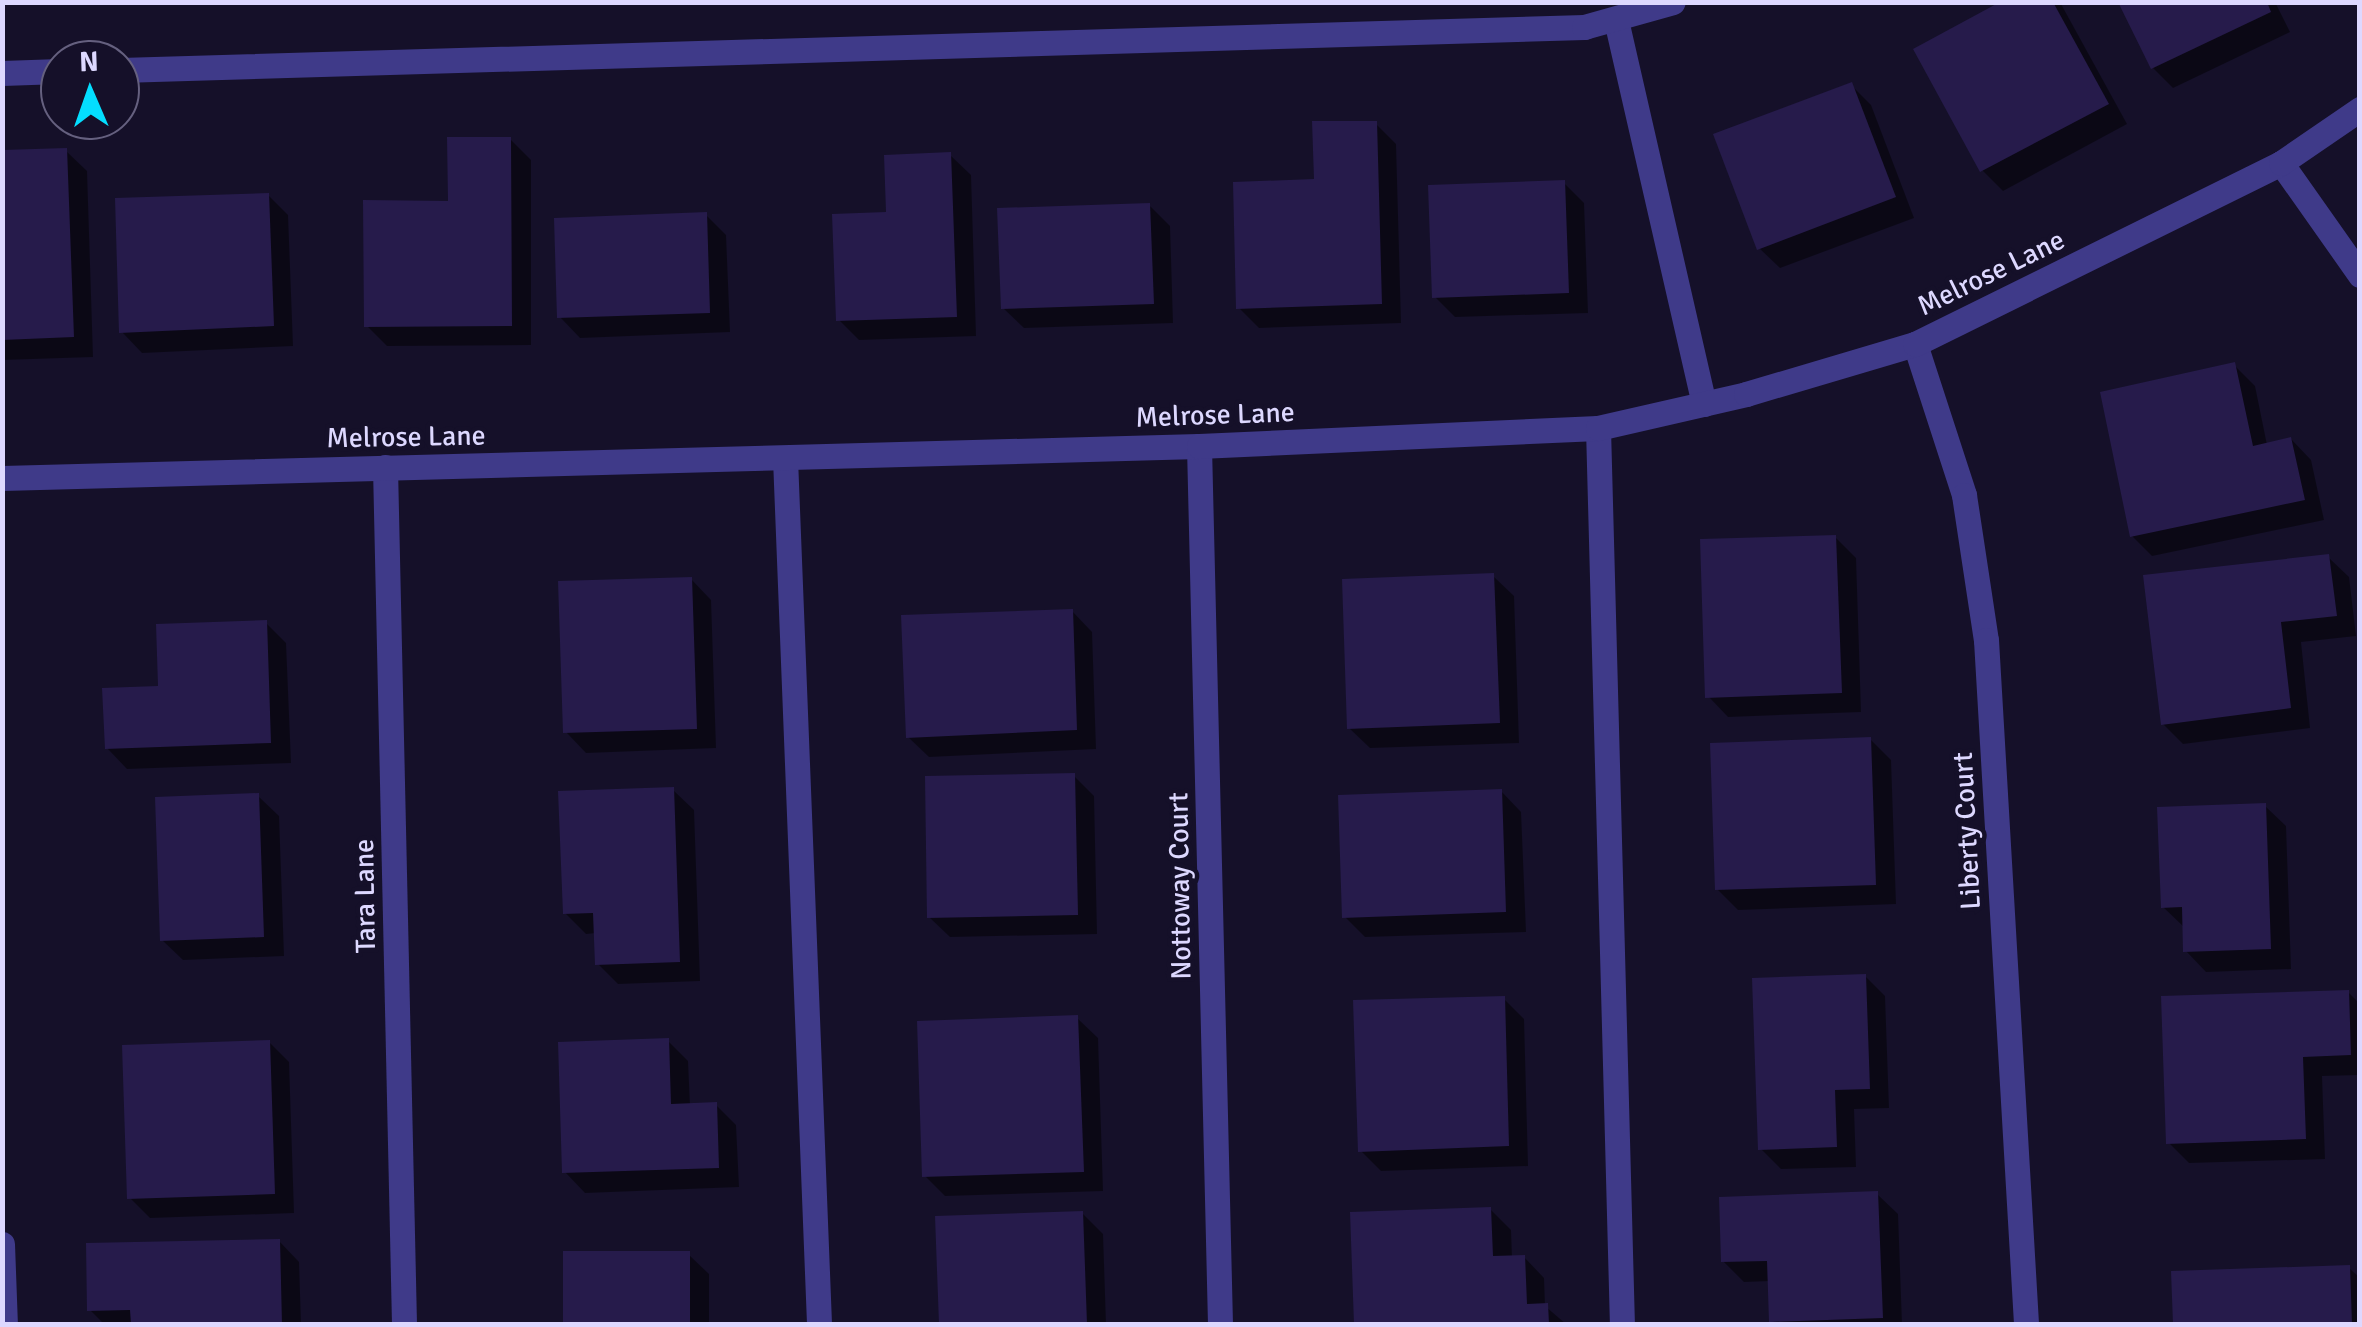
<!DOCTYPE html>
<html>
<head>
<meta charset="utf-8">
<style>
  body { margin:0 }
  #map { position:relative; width:2362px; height:1327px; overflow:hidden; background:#151029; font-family:Signika,sans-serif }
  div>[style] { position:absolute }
  .shadow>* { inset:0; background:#0007 }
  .building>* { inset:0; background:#261b4b }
  .minor>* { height:25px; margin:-12.5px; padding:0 12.5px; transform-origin:12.5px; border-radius:12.5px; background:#3f3a89 }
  span { translate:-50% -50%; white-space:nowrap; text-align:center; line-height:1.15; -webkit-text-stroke:9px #151029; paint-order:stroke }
  .street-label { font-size:28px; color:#ddd8ff }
  .frame { position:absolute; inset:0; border:5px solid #ddd8ff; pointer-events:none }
  .north { position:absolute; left:40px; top:40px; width:100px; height:100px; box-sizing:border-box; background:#151029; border:2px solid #65607f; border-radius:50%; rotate:358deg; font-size:28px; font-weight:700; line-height:40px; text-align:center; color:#ddd8ff }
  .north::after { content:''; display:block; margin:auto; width:35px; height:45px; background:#04deff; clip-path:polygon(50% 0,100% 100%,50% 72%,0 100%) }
</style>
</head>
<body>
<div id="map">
  <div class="shadow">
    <i style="clip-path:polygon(2005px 2px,2061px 4px,2127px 124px,2003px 191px,1982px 170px)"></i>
    <i style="clip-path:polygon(2121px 2px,2275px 2px,2290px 32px,2173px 88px,2153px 68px)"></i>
    <i style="clip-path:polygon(1851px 85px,1871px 105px,1914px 218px,1780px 268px,1759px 248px)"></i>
    <i style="clip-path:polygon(1376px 124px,1396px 144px,1401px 323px,1259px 328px,1239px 308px)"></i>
    <i style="clip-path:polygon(510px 139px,531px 160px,531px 345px,387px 346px,367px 326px,450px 203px)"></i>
    <i style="clip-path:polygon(66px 151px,87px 171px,93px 357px,2px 360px,2px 196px)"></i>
    <i style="clip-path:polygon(950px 155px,971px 175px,976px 336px,859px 340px,839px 320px)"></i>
    <i style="clip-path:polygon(1564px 183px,1584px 203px,1588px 313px,1455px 317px,1435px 297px)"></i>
    <i style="clip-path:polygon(268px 195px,288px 215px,293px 346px,142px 353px,122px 332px)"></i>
    <i style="clip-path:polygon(1149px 205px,1170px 226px,1173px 323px,1024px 328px,1003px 308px)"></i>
    <i style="clip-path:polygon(706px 215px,726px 235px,730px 332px,580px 338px,560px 317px)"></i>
    <i style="clip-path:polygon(2234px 365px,2255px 386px,2267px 445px,2291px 439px,2311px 460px,2324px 520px,2152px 556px,2132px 536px)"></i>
    <i style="clip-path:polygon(1835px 537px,1856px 558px,1861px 712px,1728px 717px,1708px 696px)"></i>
    <i style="clip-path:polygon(2328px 557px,2349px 577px,2356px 636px,2301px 642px,2310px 728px,2183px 744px,2163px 724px)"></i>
    <i style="clip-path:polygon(1493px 576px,1514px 596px,1519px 743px,1370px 748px,1349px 728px)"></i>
    <i style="clip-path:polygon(691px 579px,711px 600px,716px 748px,586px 753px,566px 732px)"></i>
    <i style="clip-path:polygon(1072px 611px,1092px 632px,1096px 749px,929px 757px,908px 737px)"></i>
    <i style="clip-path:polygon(266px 623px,286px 643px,291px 763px,127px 769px,107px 748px,160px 688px)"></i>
    <i style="clip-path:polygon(1870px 739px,1891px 760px,1896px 904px,1738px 910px,1717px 889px)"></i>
    <i style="clip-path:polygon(1074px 776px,1094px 796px,1097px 934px,950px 937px,929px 917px)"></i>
    <i style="clip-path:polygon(673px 790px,694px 810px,700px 981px,618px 984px,597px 963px,596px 933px,586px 934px,565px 913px)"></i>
    <i style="clip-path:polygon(1501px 791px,1521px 812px,1526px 932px,1365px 937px,1345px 917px)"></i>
    <i style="clip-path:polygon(258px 796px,279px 816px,284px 956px,183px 960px,162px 940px)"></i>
    <i style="clip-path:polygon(2265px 806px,2286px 826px,2291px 969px,2206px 972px,2186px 951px,2185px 928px,2163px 907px)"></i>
    <i style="clip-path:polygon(1865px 976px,1885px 996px,1889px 1108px,1854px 1109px,1856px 1167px,1781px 1169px,1761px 1149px)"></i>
    <i style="clip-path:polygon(2348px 992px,2360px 1004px,2360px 1075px,2322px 1076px,2325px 1159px,2189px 1163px,2169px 1143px)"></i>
    <i style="clip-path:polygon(1504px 999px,1524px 1019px,1528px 1166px,1381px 1171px,1361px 1151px)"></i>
    <i style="clip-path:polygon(1077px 1018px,1098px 1038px,1103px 1191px,945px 1196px,925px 1176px)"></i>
    <i style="clip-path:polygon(668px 1041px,688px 1061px,690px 1106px,716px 1105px,736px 1125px,739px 1187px,585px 1193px,565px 1172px)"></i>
    <i style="clip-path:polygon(269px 1042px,289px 1062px,294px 1213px,150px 1218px,130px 1198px)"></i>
    <i style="clip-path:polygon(1877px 1194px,1898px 1214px,1902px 1324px,1774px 1324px,1770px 1281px,1744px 1282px,1723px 1261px)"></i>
    <i style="clip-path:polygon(1490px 1209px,1511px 1230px,1512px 1258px,1524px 1257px,1544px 1278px,1545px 1306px,1566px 1324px,1356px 1324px,1352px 1214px)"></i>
    <i style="clip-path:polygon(1082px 1213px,1103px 1234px,1106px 1324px,941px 1324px,937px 1218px)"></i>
    <i style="clip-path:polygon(279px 1241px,299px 1262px,301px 1324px,104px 1324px,90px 1310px)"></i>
    <i style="clip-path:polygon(566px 1254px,688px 1254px,709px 1274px,709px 1324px,565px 1324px)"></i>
    <i style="clip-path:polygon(2349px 1268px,2360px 1278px,2360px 1324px,2175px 1324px,2174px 1274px)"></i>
  </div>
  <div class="building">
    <i style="clip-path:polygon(2000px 2px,2053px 2px,2109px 104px,1980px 172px,1913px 49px)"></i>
    <i style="clip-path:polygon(2118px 2px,2267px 2px,2271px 12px,2151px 69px)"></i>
    <i style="clip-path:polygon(1852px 82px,1896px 197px,1757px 250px,1713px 134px)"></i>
    <i style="clip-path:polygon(1312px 121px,1377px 121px,1382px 304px,1236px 309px,1233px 182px,1314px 179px)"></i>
    <i style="clip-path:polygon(447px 137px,511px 137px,512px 326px,364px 327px,363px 200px,448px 201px)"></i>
    <i style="clip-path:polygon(67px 148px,74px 337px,2px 340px,2px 150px)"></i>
    <i style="clip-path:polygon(951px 152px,957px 317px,836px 321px,832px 214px,886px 212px,884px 155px)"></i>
    <i style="clip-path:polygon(1565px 180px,1569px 293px,1432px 298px,1428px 185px)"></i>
    <i style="clip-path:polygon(269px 193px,274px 326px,119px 333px,115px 198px)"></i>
    <i style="clip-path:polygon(1150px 203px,1154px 304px,1001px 309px,997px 208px)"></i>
    <i style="clip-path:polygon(707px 212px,710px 313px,557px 318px,554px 218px)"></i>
    <i style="clip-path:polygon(2235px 362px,2253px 446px,2291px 437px,2305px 500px,2130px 537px,2100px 392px)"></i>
    <i style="clip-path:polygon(1836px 535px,1842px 693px,1705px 698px,1700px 539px)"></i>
    <i style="clip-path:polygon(2329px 554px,2337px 616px,2281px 622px,2291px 708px,2161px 725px,2143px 575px)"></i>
    <i style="clip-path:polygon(1494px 573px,1500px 723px,1347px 729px,1342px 579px)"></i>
    <i style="clip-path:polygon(692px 577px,697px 729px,563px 733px,558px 581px)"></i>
    <i style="clip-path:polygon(1073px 609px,1077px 730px,906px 738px,901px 615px)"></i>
    <i style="clip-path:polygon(267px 620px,271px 743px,105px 749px,102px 688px,158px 686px,156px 624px)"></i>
    <i style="clip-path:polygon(1871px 737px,1876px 885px,1715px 890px,1710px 743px)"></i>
    <i style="clip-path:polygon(1075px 773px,1078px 915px,927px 918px,925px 776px)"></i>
    <i style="clip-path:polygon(674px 787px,680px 962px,595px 965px,593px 913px,563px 914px,558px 791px)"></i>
    <i style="clip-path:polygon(1502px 789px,1506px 912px,1342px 918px,1338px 795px)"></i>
    <i style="clip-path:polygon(259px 793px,264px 937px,160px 941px,155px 797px)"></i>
    <i style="clip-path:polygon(2266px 803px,2271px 949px,2183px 952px,2182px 907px,2161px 908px,2157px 807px)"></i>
    <i style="clip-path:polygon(1866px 974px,1870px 1089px,1835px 1090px,1837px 1147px,1758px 1150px,1752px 978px)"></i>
    <i style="clip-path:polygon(2349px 990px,2351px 1055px,2303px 1057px,2306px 1139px,2166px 1144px,2161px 996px)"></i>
    <i style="clip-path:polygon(1505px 996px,1509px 1146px,1358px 1152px,1353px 1000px)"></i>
    <i style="clip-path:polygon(1078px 1015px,1084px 1172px,922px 1177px,917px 1021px)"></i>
    <i style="clip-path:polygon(669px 1038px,671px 1104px,717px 1102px,719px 1168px,562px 1173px,558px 1042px)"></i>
    <i style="clip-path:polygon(270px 1040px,275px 1194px,127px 1199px,122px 1045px)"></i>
    <i style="clip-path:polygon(1878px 1191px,1883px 1318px,1769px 1322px,1767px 1261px,1721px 1262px,1719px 1197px)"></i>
    <i style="clip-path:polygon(1491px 1207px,1493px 1256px,1525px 1255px,1527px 1304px,1548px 1303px,1549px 1324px,1354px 1324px,1350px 1212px)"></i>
    <i style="clip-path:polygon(1083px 1211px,1087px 1324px,939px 1324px,935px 1216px)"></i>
    <i style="clip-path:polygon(280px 1239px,282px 1324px,131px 1324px,130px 1310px,87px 1311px,86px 1243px)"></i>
    <i style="clip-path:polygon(563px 1251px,690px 1251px,690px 1324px,563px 1324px)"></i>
    <i style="clip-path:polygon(2350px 1265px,2352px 1324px,2173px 1324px,2171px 1271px)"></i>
  </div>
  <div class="minor">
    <i style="left:1616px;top:20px;width:394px;rotate:77.1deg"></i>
    <i style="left:120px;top:70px;width:1465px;rotate:-1.68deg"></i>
    <i style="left:1584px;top:27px;width:92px;rotate:-15.7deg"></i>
    <i style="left:2px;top:73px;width:58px;rotate:-2deg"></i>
    <i style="left:2281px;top:163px;width:137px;rotate:54.8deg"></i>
    <i style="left:1915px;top:344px;width:159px;rotate:72deg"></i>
    <i style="left:1964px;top:495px;width:147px;rotate:81.4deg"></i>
    <i style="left:1986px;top:640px;width:685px;rotate:86.65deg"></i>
    <i style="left:1598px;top:428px;width:896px;rotate:88.47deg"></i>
    <i style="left:1199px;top:446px;width:878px;rotate:88.63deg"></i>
    <i style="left:785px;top:458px;width:867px;rotate:87.75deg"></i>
    <i style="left:385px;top:467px;width:857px;rotate:88.73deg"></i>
    <i style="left:2px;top:478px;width:1197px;rotate:-1.53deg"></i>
    <i style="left:1199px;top:446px;width:399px;rotate:-2.6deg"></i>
    <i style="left:1598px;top:428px;width:152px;rotate:-12.9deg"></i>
    <i style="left:1746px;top:394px;width:176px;rotate:-16.5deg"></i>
    <i style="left:1915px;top:344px;width:408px;rotate:-26.3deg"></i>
    <i style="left:2281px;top:163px;width:96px;rotate:-34.4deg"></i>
    <i style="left:2px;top:1244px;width:80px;rotate:87.9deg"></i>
  </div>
  <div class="street-label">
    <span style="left:1991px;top:273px;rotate:-26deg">Melrose Lane</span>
    <span style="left:1215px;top:415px;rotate:-2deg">Melrose Lane</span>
    <span style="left:406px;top:437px;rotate:-1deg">Melrose Lane</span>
    <span style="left:1967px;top:831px;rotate:-93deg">Liberty Court</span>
    <span style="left:1180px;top:886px;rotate:-91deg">Nottoway Court</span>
    <span style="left:365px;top:896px;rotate:-91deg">Tara Lane</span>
  </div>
  <div class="frame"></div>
  <div class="north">N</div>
</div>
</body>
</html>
